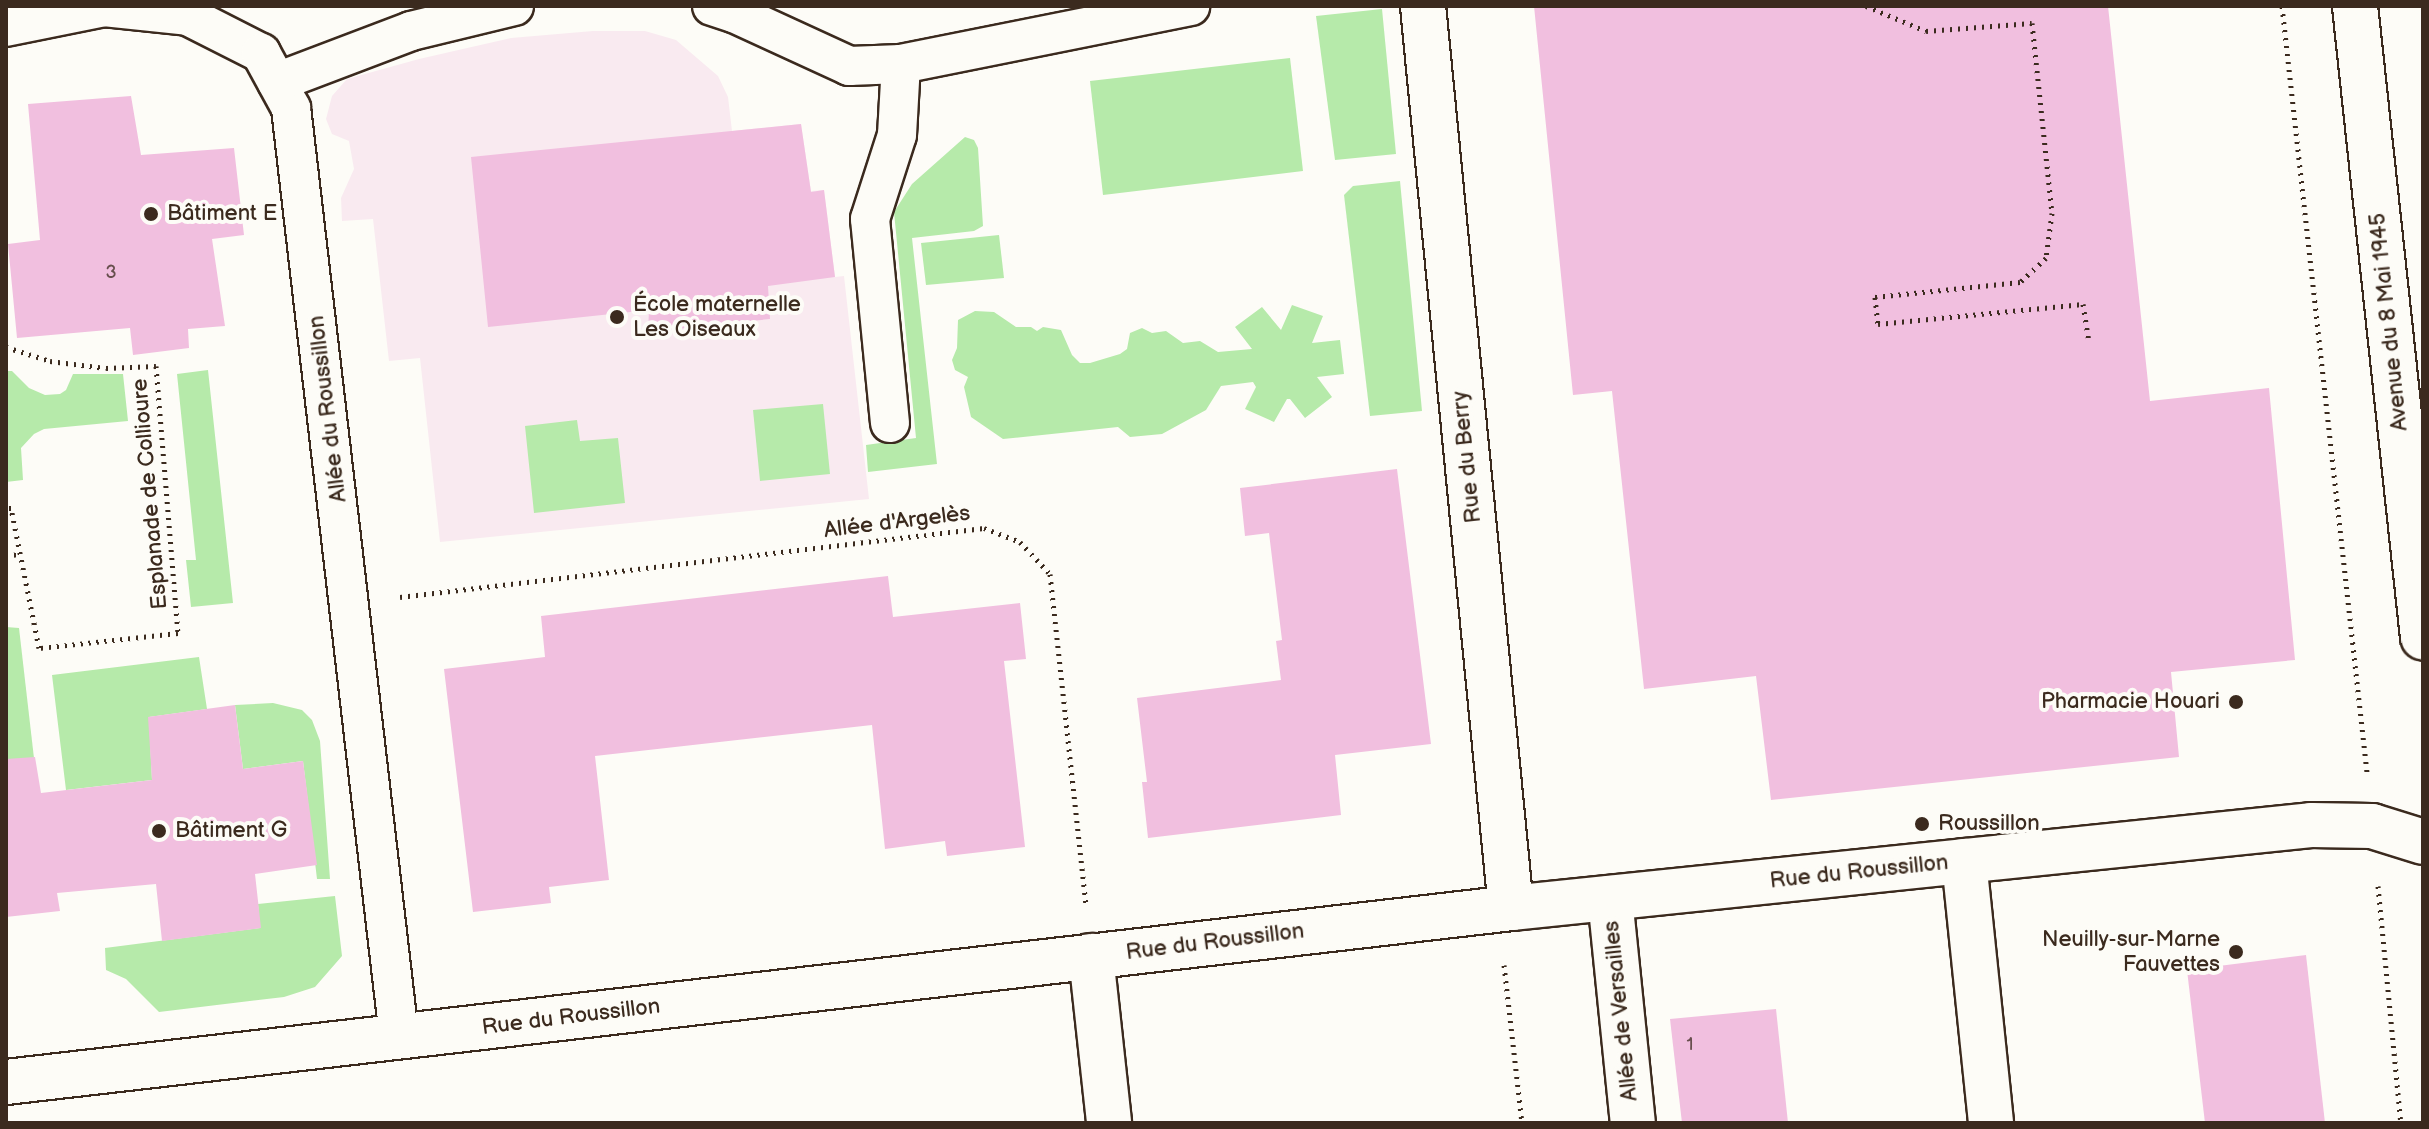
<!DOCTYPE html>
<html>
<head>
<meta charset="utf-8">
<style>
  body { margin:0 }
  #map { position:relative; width:2429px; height:1129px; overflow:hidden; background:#fdfcf7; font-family:"Balsamiq Sans",sans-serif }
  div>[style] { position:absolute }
  .built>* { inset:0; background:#f9eaf0 }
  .green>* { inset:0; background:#b6eaaa }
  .building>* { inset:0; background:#f1bfdf }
  .path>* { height:5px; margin-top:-2.5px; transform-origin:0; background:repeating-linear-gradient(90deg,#3b2a1e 0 2px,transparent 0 8px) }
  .roads { filter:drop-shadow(2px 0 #3b2a1e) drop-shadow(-2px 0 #3b2a1e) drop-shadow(0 2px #3b2a1e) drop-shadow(0 -2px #3b2a1e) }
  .service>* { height:38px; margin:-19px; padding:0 19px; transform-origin:19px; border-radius:19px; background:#fdfcf7 }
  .minor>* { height:44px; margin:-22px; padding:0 22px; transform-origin:22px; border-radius:22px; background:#fdfcf7 }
  .tertiary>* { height:44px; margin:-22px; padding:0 22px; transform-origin:22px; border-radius:22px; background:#fdfcf7 }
  .dots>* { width:22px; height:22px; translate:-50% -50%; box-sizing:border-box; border:4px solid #fdfcf7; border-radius:50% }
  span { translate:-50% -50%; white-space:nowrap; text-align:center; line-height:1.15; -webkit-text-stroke:8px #fdfcf7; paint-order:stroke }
  .number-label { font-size:18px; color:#684f4e }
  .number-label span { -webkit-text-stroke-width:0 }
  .poi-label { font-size:22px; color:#3b2a1e }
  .left { translate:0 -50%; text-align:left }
  .right { translate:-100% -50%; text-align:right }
  .street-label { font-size:22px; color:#3b2a1e }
  .frame { position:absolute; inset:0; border:8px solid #3b2a1e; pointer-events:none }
</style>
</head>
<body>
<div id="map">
  <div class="built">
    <i style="clip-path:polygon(593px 31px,645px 31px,676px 40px,718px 76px,728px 97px,732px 131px,801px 124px,811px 191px,824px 190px,835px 277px,844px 276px,869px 499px,440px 542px,420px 358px,389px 361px,373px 219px,342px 221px,341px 198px,354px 169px,349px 141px,332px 134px,326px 119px,332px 96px,347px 79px,419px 59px,511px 38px)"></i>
  </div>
  <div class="green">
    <i style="clip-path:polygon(1382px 9px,1396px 154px,1335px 160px,1316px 16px)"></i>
    <i style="clip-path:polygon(1290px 58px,1303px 171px,1103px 195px,1090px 81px)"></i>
    <i style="clip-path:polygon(965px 137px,974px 140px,978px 148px,983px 226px,974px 231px,912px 238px,937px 464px,868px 472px,866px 445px,916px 438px,894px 212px,912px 184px)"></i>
    <i style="clip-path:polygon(1400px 181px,1422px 411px,1370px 416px,1344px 195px,1353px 186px)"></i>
    <i style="clip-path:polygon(999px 235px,1004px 278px,926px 285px,921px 243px)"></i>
    <i style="clip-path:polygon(1292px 305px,1323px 316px,1312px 343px,1340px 340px,1344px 374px,1317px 377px,1332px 397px,1305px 418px,1290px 399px,1287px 399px,1274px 422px,1245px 409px,1256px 387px,1253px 382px,1221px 386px,1206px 410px,1162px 434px,1130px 437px,1118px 427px,1003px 439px,971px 417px,964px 387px,968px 377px,955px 370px,952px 360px,957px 348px,958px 320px,975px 311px,994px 312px,1016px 327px,1031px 327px,1037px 331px,1043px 327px,1061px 330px,1072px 355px,1080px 363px,1090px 363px,1120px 354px,1127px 349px,1130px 333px,1142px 328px,1152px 333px,1166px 331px,1183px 343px,1200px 341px,1218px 352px,1252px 349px,1235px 327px,1262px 307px,1281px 330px)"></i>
    <i style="clip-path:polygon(208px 370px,233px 603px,191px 607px,186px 560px,196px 560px,177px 374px)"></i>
    <i style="clip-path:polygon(6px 371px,12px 371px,29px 388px,45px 395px,60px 394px,66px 390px,73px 374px,123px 374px,128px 421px,44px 429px,34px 434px,21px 448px,23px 480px,6px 482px)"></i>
    <i style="clip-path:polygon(823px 404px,830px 474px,760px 481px,753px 410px)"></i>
    <i style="clip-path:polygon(577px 420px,580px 441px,618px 438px,625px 503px,534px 513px,525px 426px)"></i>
    <i style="clip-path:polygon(6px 627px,19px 628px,38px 793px,6px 797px)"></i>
    <i style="clip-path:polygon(199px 657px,207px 709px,149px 717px,152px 780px,66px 790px,52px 675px)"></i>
    <i style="clip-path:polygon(273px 703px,302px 710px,312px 720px,320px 741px,330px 879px,317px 879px,303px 761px,243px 769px,235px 705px)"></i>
    <i style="clip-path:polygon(335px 896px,342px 956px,315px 987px,284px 997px,159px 1012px,126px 979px,106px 970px,105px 948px,260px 928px,258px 904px)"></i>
  </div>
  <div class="building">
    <i style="clip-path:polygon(1534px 6px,2108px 6px,2150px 401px,2269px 388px,2295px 660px,2171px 672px,2179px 757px,1771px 800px,1756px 676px,1644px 689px,1612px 391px,1573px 395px)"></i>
    <i style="clip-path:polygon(131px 96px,141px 155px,234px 148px,244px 235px,212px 239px,225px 326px,188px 329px,189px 348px,133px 355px,130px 328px,17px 338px,8px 244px,40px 240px,28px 104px)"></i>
    <i style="clip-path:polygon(801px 124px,811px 192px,824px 190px,835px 277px,768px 286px,770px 319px,648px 332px,649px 310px,488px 327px,471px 157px)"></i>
    <i style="clip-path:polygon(1397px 469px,1431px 744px,1335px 755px,1341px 815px,1148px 838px,1142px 782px,1147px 782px,1137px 698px,1281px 680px,1276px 641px,1282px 640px,1269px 533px,1245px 536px,1240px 488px)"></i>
    <i style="clip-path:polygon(888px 576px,893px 617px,1020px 603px,1026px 659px,1004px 661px,1025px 847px,947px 856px,945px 841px,885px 849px,872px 725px,595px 756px,609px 880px,549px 887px,551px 903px,473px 912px,444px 669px,545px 657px,541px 616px)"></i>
    <i style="clip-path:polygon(235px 705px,243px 769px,303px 761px,317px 865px,255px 874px,261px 928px,162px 941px,156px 884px,57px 893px,60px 911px,6px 917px,6px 759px,35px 757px,41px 793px,152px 780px,148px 717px)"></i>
    <i style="clip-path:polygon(2306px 955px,2325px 1123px,2205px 1123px,2187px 970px)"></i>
    <i style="clip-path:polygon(1776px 1009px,1788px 1123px,1682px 1123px,1670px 1019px)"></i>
  </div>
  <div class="path">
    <i style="left:1866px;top:6px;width:65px;rotate:22.6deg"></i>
    <i style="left:1926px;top:31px;width:106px;rotate:-4.3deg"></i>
    <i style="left:2032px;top:23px;width:191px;rotate:84deg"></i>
    <i style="left:2052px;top:213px;width:45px;rotate:97.6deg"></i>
    <i style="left:2046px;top:258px;width:35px;rotate:137deg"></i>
    <i style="left:2020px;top:282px;width:146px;rotate:174.1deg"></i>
    <i style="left:1875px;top:297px;width:27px;rotate:84deg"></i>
    <i style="left:1878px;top:324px;width:206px;rotate:-5.6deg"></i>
    <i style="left:2083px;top:304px;width:36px;rotate:81deg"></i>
    <i style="left:2282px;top:6px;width:771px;rotate:83.67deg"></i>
    <i style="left:6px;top:347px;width:46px;rotate:17.7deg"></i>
    <i style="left:50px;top:361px;width:56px;rotate:7.1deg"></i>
    <i style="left:106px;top:368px;width:50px;rotate:-2.3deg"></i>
    <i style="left:156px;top:366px;width:268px;rotate:85.3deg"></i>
    <i style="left:178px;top:633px;width:140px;rotate:173.8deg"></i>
    <i style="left:39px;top:648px;width:143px;rotate:-101.3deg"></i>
    <i style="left:11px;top:508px;width:5px;rotate:180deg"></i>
    <i style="left:6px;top:556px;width:12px;rotate:-9deg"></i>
    <i style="left:400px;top:597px;width:588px;rotate:-6.74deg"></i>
    <i style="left:984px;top:528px;width:39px;rotate:21deg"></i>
    <i style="left:1020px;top:542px;width:44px;rotate:46.8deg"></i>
    <i style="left:1050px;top:574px;width:332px;rotate:83.8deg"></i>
    <i style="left:2378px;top:886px;width:238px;rotate:84.5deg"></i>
    <i style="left:1504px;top:965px;width:159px;rotate:83.5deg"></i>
  </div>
  <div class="roads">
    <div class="service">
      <i style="left:712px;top:6px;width:23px;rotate:18deg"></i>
      <i style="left:734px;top:13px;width:127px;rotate:24.7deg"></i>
      <i style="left:849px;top:66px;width:52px;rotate:-2.2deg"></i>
      <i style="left:901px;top:64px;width:295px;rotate:-11.3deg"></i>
      <i style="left:6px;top:27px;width:100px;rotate:-11.5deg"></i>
      <i style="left:104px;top:7px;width:84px;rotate:6.1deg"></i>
      <i style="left:188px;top:16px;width:82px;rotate:26.9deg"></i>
      <i style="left:261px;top:53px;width:63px;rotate:61.4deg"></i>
      <i style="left:291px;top:108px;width:934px;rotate:83.36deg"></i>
      <i style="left:277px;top:82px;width:143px;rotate:-20.8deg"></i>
      <i style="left:411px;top:31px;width:106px;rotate:-13.6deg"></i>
      <i style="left:890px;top:423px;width:205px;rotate:-95.6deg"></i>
      <i style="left:870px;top:219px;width:88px;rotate:-72.2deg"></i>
      <i style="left:897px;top:135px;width:71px;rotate:-86.8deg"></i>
    </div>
    <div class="minor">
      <i style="left:1423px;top:6px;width:906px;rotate:84.43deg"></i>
      <i style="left:1964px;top:861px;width:263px;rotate:84.1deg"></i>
      <i style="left:1610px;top:898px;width:226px;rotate:84.2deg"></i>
      <i style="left:1091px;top:956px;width:168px;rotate:83.8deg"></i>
      <i style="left:6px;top:1082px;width:1515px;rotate:-6.59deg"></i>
      <i style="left:1511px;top:908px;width:804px;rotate:-5.92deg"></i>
      <i style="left:2311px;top:825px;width:61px;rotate:0.9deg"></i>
      <i style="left:2372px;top:826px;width:53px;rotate:17.4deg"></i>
    </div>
    <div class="tertiary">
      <i style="left:2355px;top:6px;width:635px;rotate:83.85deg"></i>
    </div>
  </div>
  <div class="dots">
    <i style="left:151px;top:214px;background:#3b2a1e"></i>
    <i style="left:617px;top:317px;background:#3b2a1e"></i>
    <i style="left:2236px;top:702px;background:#3b2a1e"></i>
    <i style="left:1922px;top:824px;background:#3b2a1e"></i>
    <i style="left:159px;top:831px;background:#3b2a1e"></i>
    <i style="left:2236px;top:952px;background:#3b2a1e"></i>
  </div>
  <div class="number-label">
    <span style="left:111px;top:273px">3</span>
    <span style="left:1690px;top:1045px">1</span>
  </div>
  <div class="poi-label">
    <span class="left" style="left:167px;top:214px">Bâtiment E</span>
    <span class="left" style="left:633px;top:317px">École maternelle<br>Les Oiseaux</span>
    <span class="right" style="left:2220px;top:702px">Pharmacie Houari</span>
    <span class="left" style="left:1938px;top:824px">Roussillon</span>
    <span class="left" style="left:175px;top:831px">Bâtiment G</span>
    <span class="right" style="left:2220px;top:952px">Neuilly-sur-Marne<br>Fauvettes</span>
  </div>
  <div class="street-label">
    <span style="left:2389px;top:322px;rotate:-96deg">Avenue du 8 Mai 1945</span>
    <span style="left:328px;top:409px;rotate:-97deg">Allée du Roussillon</span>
    <span style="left:1467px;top:457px;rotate:-96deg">Rue du Berry</span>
    <span style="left:150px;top:494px;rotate:-95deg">Esplanade de Collioure</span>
    <span style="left:897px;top:522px;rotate:-7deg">Allée d'Argelès</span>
    <span style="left:1859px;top:872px;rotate:-6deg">Rue du Roussillon</span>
    <span style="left:1215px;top:942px;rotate:-7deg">Rue du Roussillon</span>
    <span style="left:1621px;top:1011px;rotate:-96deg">Allée de Versailles</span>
    <span style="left:571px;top:1017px;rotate:-7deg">Rue du Roussillon</span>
  </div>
  <div class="frame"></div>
</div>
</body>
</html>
